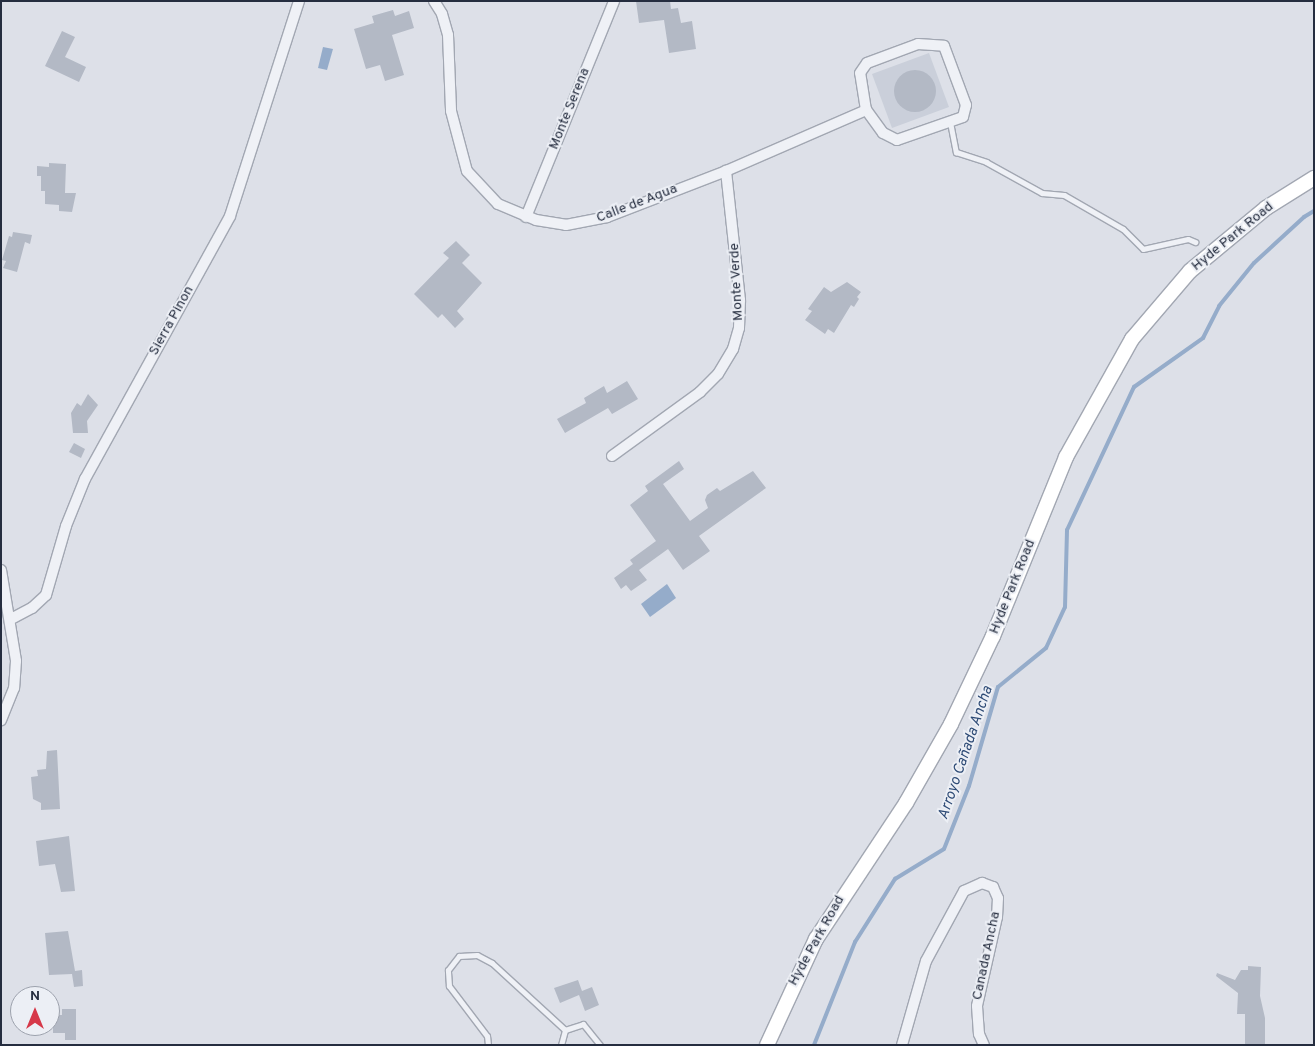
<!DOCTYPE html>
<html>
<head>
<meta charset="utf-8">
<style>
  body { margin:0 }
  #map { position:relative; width:1315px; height:1046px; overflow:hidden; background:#dde0e8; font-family:Overpass,sans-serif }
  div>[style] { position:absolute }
  .built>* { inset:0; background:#cacfda }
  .water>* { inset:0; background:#95acca }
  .stream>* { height:4px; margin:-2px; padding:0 2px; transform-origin:2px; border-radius:2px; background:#95acca }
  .building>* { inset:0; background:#b3b9c5 }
  .round { border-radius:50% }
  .roads { filter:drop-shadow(1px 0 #a2a7b2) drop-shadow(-1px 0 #a2a7b2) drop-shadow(0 1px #a2a7b2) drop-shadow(0 -1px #a2a7b2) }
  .lane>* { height:5px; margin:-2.5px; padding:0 2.5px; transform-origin:2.5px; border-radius:2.5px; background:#eff1f6 }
  .street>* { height:10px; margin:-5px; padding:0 5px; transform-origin:5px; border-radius:5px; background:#eff1f6 }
  .secondary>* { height:14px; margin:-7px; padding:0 7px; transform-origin:7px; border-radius:7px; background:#fff }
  span { translate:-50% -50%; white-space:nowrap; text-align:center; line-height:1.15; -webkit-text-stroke:4px #eceff5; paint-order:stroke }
  .street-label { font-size:14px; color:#252d3f }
  .water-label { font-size:15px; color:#2d4a75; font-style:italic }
  .frame { position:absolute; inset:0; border:2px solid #252d3f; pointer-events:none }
  .north { position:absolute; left:10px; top:986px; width:50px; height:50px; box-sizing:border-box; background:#eceff5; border:1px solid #9ca1ac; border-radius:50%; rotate:0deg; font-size:14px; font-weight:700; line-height:20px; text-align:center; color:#252d3f }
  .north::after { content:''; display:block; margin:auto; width:18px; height:22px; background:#d63849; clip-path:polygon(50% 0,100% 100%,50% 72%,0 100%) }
</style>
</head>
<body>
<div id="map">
  <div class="built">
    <i style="clip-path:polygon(929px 53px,949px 107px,892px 128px,872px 74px)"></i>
  </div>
  <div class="water">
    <i style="clip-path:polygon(323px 47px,333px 49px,327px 70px,318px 68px)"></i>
    <i style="clip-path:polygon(667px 584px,676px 598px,650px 617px,641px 604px)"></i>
  </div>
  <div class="stream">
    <i style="left:814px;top:1045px;width:111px;rotate:-68.3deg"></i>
    <i style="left:855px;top:942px;width:75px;rotate:-57.6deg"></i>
    <i style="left:895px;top:879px;width:57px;rotate:-31.5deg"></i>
    <i style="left:944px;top:849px;width:68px;rotate:-68.4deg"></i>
    <i style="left:969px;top:786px;width:103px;rotate:-73.7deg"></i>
    <i style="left:998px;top:687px;width:62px;rotate:-39.1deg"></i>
    <i style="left:1046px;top:648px;width:45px;rotate:-65.1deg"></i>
    <i style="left:1065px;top:607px;width:77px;rotate:-88.5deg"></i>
    <i style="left:1067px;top:530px;width:158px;rotate:-64.9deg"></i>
    <i style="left:1134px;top:387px;width:85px;rotate:-35.4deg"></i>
    <i style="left:1203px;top:338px;width:36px;rotate:-63deg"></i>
    <i style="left:1219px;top:306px;width:55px;rotate:-50.9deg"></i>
    <i style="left:1254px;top:263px;width:68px;rotate:-42.6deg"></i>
    <i style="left:1304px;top:217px;width:12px;rotate:-31deg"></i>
  </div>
  <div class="building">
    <i style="clip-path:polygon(636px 1px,670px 1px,671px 9px,678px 8px,681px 23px,692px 21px,696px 49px,669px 53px,664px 20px,639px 23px)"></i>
    <i style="clip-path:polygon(393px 10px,395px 16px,409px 11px,414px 28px,392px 35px,404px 75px,385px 81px,380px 65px,366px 69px,354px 29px,374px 23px,372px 16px)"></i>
    <i style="clip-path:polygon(62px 31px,75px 37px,65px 57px,86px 67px,79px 82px,45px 66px)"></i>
    <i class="round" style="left:894px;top:70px;width:42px;height:42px"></i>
    <i style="clip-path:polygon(49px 163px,66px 164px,65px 193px,76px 193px,72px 212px,59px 211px,59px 205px,45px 204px,45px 191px,41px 191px,41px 176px,37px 176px,37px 166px,49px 167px)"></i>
    <i style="clip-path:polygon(13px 232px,32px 235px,30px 244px,25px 242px,17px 272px,3px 268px,6px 261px,2px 260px,9px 236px,12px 237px)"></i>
    <i style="clip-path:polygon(456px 241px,470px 255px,462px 263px,482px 283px,457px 311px,464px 319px,455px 328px,442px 314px,438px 318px,414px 294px,449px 258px,443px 253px)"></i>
    <i style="clip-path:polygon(847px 282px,861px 292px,857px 297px,859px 299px,854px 307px,851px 305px,834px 333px,828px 329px,825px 334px,805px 320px,812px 311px,808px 309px,824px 287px,831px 292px)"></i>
    <i style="clip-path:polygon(627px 381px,638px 399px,612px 414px,608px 408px,565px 433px,557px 419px,586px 403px,584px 398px,604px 386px,607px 393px)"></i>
    <i style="clip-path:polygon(88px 394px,98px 405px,87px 421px,88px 433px,73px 433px,71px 413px,77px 403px,81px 406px)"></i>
    <i style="clip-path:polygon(74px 443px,85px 449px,81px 458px,69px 452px)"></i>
    <i style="clip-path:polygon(679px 461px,684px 469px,663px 484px,690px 521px,708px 508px,705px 500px,707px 495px,717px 488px,720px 491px,753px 471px,766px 488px,699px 536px,710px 551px,683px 570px,668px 549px,639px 570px,647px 580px,631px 591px,626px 585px,621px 589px,614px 578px,633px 564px,630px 560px,656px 541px,630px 505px,648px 491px,645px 486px)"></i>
    <i style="clip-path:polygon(57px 750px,60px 809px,41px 810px,41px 803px,33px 799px,31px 777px,38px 776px,37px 770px,46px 769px,47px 751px)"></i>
    <i style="clip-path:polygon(69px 836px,75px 891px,61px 892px,55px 864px,39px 866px,36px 841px)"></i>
    <i style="clip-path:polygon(68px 931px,75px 971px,82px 970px,83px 986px,74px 987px,72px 974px,49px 975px,45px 933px)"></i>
    <i style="clip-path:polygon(1248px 966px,1261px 967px,1260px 996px,1265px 1018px,1265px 1045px,1245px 1045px,1245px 1014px,1237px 1014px,1238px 993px,1216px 976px,1217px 973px,1235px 980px,1241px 970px,1248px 970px)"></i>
    <i style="clip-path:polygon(578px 980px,582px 991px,592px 987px,599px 1005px,585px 1011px,579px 995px,560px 1003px,554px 988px)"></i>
    <i style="clip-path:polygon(62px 1009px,76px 1009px,76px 1040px,65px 1040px,65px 1033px,53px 1033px,53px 1015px,62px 1015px)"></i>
  </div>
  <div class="roads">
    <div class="lane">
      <i style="left:950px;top:122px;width:31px;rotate:79deg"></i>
      <i style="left:956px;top:152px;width:32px;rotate:18deg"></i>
      <i style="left:986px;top:162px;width:64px;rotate:29deg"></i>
      <i style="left:1042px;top:193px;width:22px;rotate:5deg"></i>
      <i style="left:1064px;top:195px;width:68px;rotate:30deg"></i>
      <i style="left:1123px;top:229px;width:28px;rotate:45deg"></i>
      <i style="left:1143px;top:249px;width:46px;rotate:-12.5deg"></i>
      <i style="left:1188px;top:239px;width:8px;rotate:23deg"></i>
      <i style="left:565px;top:1030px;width:19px;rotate:-18deg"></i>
      <i style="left:583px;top:1024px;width:27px;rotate:51deg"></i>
      <i style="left:488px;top:1045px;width:9px;rotate:-96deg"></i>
      <i style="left:487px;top:1036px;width:63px;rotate:-127.2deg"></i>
      <i style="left:449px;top:986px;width:16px;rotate:-94deg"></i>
      <i style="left:448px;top:970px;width:18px;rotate:-52deg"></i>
      <i style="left:459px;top:956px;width:18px;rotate:-3deg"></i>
      <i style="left:477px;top:955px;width:17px;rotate:28deg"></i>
      <i style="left:492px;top:963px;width:99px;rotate:42.5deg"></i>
      <i style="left:561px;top:1045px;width:16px;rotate:-75deg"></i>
    </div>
    <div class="street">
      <i style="left:434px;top:1px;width:15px;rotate:58deg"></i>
      <i style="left:442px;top:14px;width:22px;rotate:74deg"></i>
      <i style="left:448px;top:35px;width:76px;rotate:87.7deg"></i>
      <i style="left:451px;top:111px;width:62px;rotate:75.1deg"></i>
      <i style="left:467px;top:171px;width:45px;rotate:46.8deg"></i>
      <i style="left:498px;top:204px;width:41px;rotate:22.8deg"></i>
      <i style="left:536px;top:220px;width:30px;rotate:9deg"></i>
      <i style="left:566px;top:225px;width:42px;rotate:-11deg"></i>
      <i style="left:607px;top:217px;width:128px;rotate:-21.1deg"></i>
      <i style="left:726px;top:171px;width:153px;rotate:-23.5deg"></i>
      <i style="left:918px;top:44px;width:26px;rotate:4deg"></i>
      <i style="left:944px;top:46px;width:63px;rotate:69.6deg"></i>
      <i style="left:966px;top:105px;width:12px;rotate:104deg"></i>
      <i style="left:963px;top:117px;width:70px;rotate:160.8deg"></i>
      <i style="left:897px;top:140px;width:16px;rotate:-153deg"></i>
      <i style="left:883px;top:133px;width:29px;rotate:-126deg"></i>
      <i style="left:866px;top:110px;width:37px;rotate:-99deg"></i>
      <i style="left:860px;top:73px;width:12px;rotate:-55deg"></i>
      <i style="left:867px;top:63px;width:54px;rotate:-20.4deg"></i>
      <i style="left:526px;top:217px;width:233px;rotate:-67.8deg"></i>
      <i style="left:612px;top:456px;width:109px;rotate:-36deg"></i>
      <i style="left:700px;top:392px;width:25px;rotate:-45deg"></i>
      <i style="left:718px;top:374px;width:29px;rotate:-59deg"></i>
      <i style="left:733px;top:349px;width:22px;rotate:-74deg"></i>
      <i style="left:739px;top:328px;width:28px;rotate:-88deg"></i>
      <i style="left:740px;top:300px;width:130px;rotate:-96.2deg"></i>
      <i style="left:1px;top:570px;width:92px;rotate:80.6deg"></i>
      <i style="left:16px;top:661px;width:27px;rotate:94deg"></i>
      <i style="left:14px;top:688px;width:35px;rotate:112deg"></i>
      <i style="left:11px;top:619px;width:24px;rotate:-28deg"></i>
      <i style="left:32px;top:608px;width:19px;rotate:-43deg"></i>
      <i style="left:46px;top:595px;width:72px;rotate:-73.8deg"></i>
      <i style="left:66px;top:526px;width:51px;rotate:-68deg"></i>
      <i style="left:85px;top:479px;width:300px;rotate:-61.1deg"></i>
      <i style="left:230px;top:216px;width:226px;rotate:-72.2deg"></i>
      <i style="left:902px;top:1045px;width:87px;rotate:-74.1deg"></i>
      <i style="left:926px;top:961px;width:80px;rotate:-61.5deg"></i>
      <i style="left:964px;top:891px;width:20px;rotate:-24deg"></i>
      <i style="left:982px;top:883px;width:12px;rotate:20deg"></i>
      <i style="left:993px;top:887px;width:12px;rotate:66deg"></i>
      <i style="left:998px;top:898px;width:19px;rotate:93deg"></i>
      <i style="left:997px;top:917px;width:91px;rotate:102.7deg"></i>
      <i style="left:977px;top:1006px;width:28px;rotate:86deg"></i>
      <i style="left:979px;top:1034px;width:12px;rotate:66deg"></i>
    </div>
    <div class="secondary">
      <i style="left:767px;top:1045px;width:117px;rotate:-65.2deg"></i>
      <i style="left:816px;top:939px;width:163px;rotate:-56.5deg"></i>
      <i style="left:906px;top:803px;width:91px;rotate:-60.3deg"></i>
      <i style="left:951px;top:724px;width:98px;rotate:-64.5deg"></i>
      <i style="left:993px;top:636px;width:193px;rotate:-67.8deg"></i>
      <i style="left:1066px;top:457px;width:135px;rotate:-60.8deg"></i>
      <i style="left:1132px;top:339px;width:89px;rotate:-49.5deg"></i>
      <i style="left:1190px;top:271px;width:99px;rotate:-39.7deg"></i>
      <i style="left:1266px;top:208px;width:57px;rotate:-32deg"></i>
    </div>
  </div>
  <div class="street-label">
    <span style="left:570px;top:109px;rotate:-68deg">Monte Serena</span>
    <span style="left:637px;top:204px;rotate:-21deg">Calle de Agua</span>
    <span style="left:1233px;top:237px;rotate:-39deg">Hyde Park Road</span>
    <span style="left:737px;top:282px;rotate:-93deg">Monte Verde</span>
    <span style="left:172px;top:321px;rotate:-61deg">Sierra Pinon</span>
    <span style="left:1013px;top:587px;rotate:-68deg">Hyde Park Road</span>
    <span style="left:817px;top:941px;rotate:-61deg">Hyde Park Road</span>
    <span style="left:987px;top:956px;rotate:-78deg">Canada Ancha</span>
  </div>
  <div class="water-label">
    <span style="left:966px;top:753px;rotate:-71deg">Arroyo Cañada Ancha</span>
  </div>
  <div class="frame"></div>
  <div class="north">N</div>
</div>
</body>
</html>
